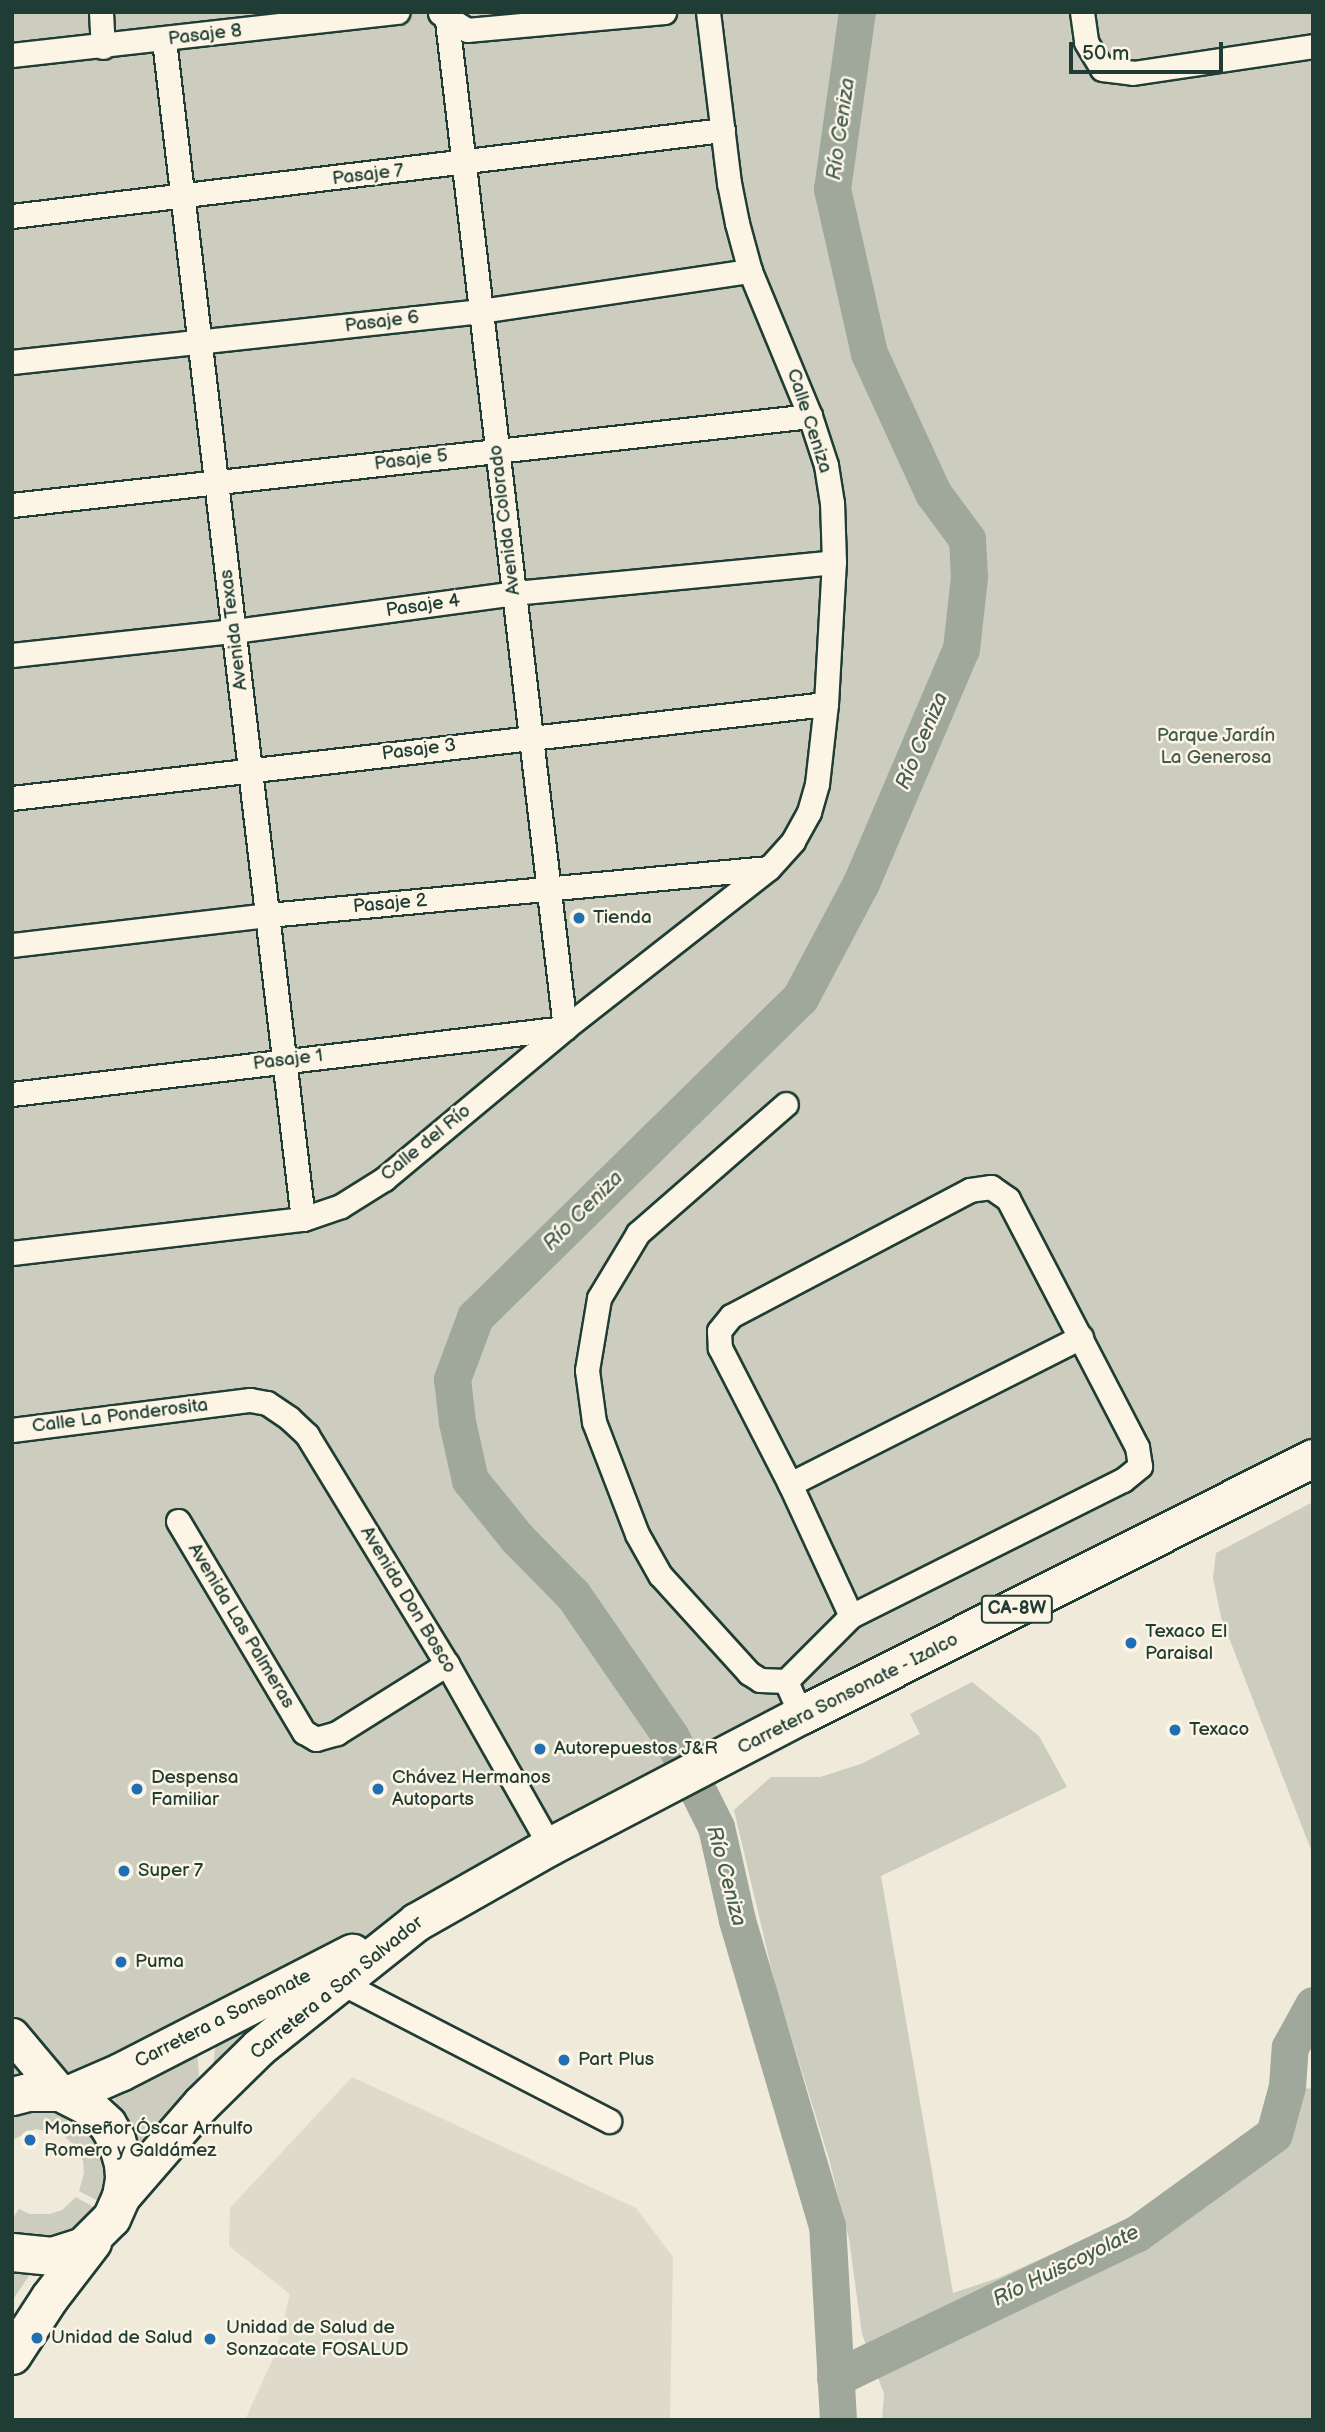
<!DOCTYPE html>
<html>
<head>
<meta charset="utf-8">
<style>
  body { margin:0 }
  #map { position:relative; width:1325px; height:2432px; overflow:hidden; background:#efeada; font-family:"Balsamiq Sans",sans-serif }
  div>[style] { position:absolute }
  .built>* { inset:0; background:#dedbcc }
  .green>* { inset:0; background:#cccdbf }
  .river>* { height:37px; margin:-18.5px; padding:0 18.5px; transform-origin:18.5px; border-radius:18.5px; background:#9fa89a }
  .roads { filter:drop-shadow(2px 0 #1f3d34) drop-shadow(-2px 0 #1f3d34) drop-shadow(0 2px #1f3d34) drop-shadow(0 -2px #1f3d34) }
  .street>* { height:23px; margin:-11.5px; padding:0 11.5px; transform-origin:11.5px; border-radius:11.5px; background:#fcf5e5 }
  .secondary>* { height:33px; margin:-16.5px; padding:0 16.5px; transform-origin:16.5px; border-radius:16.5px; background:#fcf5e5 }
  .primary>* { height:37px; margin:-18.5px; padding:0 18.5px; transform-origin:18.5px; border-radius:18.5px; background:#fcf5e5 }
  .dots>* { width:19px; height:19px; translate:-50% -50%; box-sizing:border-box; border:4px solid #fcf5e5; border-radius:50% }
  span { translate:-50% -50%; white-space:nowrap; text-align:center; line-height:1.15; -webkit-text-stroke:5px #fcf5e5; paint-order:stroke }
  .shield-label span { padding:2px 5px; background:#fcf5e5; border:2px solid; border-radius:5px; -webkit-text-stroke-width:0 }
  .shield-label { font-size:18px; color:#1f3d34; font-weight:700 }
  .street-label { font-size:19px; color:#1f3d34 }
  .park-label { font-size:19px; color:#425a50 }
  .poi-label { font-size:19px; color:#1f3d34 }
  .left { translate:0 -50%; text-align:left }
  .water-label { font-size:21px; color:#455d53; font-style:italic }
  .frame { position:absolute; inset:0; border:14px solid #1f3d34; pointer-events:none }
  .scale { position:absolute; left:1069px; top:42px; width:154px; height:32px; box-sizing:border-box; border:4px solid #1f3d34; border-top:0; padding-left:9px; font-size:21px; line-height:24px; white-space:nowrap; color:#1f3d34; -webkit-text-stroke:5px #fcf5e5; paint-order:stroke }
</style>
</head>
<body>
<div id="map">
  <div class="built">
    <i style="clip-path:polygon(352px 2077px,636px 2208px,673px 2257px,670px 2420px,245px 2420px,275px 2354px,290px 2294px,229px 2246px,230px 2208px)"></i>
  </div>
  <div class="green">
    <i style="clip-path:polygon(12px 12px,1313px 12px,1313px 1471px,72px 2113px,59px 2133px,35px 2129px,12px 2140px)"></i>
    <i style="clip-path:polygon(1313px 1502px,1313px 1855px,1221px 1617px,1213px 1578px,1216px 1553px)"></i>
    <i style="clip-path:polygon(972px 1682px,1039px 1736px,1067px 1787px,881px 1876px,953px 2293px,998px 2278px,1126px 2221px,1263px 2128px,1271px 2092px,1313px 2088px,1313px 2420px,882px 2420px,884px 2394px,862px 2334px,849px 2239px,829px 2159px,775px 1984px,734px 1810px,771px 1777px,820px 1777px,861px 1764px,920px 1734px,910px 1714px)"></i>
    <i style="clip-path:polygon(307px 1997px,213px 2066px,216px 2041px)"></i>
    <i style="clip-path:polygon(197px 2053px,199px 2074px,194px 2091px,137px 2152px,133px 2130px,112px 2096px)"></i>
    <i style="clip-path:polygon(78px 2116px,100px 2140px,108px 2171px,100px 2202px,79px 2191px,84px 2173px,83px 2161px,74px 2145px,65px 2137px)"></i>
    <i style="clip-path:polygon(76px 2197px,97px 2209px,74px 2229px,50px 2238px,12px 2232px,12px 2219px,19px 2209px,30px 2214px,50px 2214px,62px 2210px)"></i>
    <i style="clip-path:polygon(12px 2267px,33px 2270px,12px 2301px)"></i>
  </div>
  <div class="river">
    <i style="left:835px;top:2378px;width:334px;rotate:-25.6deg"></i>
    <i style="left:1136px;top:2234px;width:170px;rotate:-35.9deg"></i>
    <i style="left:1274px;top:2134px;width:50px;rotate:-74.8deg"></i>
    <i style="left:1287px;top:2086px;width:39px;rotate:-86deg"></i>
    <i style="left:1290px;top:2047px;width:48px;rotate:-61.3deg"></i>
    <i style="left:838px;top:2420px;width:194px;rotate:-93.2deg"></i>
    <i style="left:827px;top:2226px;width:319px;rotate:-106.4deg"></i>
    <i style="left:737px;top:1920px;width:95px;rotate:-102.7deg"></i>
    <i style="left:716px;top:1827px;width:101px;rotate:-116.6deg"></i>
    <i style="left:671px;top:1737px;width:173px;rotate:-124.6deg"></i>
    <i style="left:573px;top:1595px;width:80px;rotate:-134.5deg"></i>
    <i style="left:517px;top:1538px;width:75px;rotate:-129deg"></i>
    <i style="left:470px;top:1480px;width:59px;rotate:-102.6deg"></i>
    <i style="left:457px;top:1422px;width:43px;rotate:-96.6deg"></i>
    <i style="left:452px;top:1379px;width:66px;rotate:-69.6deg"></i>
    <i style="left:475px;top:1317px;width:455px;rotate:-44.5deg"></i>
    <i style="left:800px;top:998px;width:130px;rotate:-62.1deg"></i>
    <i style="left:861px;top:883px;width:254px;rotate:-66.9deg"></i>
    <i style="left:961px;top:649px;width:72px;rotate:-83.7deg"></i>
    <i style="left:969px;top:577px;width:38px;rotate:-93deg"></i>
    <i style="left:967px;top:539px;width:57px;rotate:-126.5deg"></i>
    <i style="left:933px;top:493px;width:154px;rotate:-114.6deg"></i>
    <i style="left:869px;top:353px;width:168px;rotate:-102.7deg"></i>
    <i style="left:832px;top:189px;width:179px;rotate:-82deg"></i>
  </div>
  <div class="roads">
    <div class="street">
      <i style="left:101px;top:12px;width:35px;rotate:87deg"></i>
      <i style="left:1082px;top:12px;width:30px;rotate:82deg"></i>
      <i style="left:1086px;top:42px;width:31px;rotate:59deg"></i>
      <i style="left:1102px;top:69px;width:31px;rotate:7deg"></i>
      <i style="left:1133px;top:73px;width:182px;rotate:-8.5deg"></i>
      <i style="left:440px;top:13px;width:32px;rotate:32deg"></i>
      <i style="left:467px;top:30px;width:198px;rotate:-5.2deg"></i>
      <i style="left:164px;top:40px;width:1187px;rotate:83.28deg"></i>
      <i style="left:12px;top:55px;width:388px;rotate:-6.4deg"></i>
      <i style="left:12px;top:216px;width:716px;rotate:-6.9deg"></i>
      <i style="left:12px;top:362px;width:472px;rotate:-6.2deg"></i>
      <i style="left:481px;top:311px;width:272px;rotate:-8.5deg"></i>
      <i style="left:12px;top:505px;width:803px;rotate:-6.36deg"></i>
      <i style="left:12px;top:655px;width:223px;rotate:-6.2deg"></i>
      <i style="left:234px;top:631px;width:283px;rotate:-7.7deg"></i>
      <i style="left:514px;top:593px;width:321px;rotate:-5.5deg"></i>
      <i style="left:12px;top:798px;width:819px;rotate:-6.59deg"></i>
      <i style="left:12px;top:945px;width:258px;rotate:-6.7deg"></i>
      <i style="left:268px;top:915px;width:502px;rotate:-5.37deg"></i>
      <i style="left:12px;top:1094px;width:557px;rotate:-6.81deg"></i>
      <i style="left:565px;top:1028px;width:1023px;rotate:-96.68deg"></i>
      <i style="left:12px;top:1253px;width:293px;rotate:-6.7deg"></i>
      <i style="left:303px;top:1219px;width:40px;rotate:-18.9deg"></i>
      <i style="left:341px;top:1206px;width:51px;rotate:-32.1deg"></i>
      <i style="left:384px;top:1179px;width:236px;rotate:-39.8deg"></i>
      <i style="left:565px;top:1028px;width:259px;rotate:-38.1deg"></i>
      <i style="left:769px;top:868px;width:36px;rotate:-48deg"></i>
      <i style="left:793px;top:841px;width:33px;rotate:-61deg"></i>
      <i style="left:809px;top:812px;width:29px;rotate:-74deg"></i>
      <i style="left:817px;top:784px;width:81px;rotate:-83.6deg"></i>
      <i style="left:826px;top:704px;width:142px;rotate:-86.8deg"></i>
      <i style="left:834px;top:562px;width:59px;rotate:-91.9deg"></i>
      <i style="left:832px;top:503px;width:38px;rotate:-99deg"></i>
      <i style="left:826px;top:465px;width:52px;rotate:-108.1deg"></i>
      <i style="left:810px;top:416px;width:157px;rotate:-112.5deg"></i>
      <i style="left:750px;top:271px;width:50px;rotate:-105.2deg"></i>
      <i style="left:737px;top:223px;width:41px;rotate:-101.3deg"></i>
      <i style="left:729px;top:183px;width:172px;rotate:-97deg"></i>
      <i style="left:12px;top:1430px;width:240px;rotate:-7.2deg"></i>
      <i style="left:250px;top:1400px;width:17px;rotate:10deg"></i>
      <i style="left:267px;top:1403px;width:27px;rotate:34deg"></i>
      <i style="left:289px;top:1418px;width:25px;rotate:43deg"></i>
      <i style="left:307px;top:1435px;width:268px;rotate:58.6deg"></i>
      <i style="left:447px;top:1664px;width:209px;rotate:60.5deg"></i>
      <i style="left:790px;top:1484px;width:326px;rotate:-26.8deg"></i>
      <i style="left:178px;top:1521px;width:246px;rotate:59.2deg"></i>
      <i style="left:304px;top:1732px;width:14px;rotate:30deg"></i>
      <i style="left:316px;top:1739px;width:22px;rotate:-16deg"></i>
      <i style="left:337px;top:1733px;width:130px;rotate:-32.1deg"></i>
      <i style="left:786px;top:1681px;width:26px;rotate:-178deg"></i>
      <i style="left:760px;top:1680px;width:13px;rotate:-148deg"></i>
      <i style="left:749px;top:1673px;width:132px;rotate:-132.2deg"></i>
      <i style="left:660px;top:1575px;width:47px;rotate:-119.3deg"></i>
      <i style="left:637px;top:1534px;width:120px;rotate:-111deg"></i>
      <i style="left:594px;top:1422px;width:52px;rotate:-97.7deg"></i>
      <i style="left:587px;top:1370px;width:73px;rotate:-80.5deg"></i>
      <i style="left:599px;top:1298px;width:76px;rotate:-59deg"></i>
      <i style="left:638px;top:1233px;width:196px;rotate:-41.1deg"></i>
      <i style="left:801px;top:1715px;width:37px;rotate:-114deg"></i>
      <i style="left:786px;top:1681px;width:92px;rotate:-45deg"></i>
      <i style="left:851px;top:1616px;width:304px;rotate:-26.6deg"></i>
      <i style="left:1123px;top:1480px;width:22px;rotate:-39deg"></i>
      <i style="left:1140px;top:1466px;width:19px;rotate:-99deg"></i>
      <i style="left:1137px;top:1447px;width:280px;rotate:-117.5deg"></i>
      <i style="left:1008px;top:1199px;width:21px;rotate:-145deg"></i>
      <i style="left:991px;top:1187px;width:21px;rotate:172deg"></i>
      <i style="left:970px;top:1190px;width:270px;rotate:152.2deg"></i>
      <i style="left:731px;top:1316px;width:19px;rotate:129deg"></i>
      <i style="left:719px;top:1331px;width:17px;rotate:87deg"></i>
      <i style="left:720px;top:1348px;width:153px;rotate:62.8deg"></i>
      <i style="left:790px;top:1484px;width:145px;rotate:65.2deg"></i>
      <i style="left:340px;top:1982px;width:303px;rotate:27.3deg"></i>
    </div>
    <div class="secondary">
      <i style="left:12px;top:2035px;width:75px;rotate:49.9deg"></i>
    </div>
    <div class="primary">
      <i style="left:67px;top:2095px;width:58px;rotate:-23.5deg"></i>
      <i style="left:120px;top:2072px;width:261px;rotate:-27.2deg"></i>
      <i style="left:12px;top:2096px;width:16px;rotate:-14deg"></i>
      <i style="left:28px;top:2092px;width:32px"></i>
      <i style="left:60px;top:2092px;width:33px;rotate:27deg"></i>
      <i style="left:89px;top:2107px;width:25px;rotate:43deg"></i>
      <i style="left:107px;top:2124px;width:17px;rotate:59deg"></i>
      <i style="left:116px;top:2139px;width:25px;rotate:74deg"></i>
      <i style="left:123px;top:2163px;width:16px;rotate:86deg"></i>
      <i style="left:124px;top:2179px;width:17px;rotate:100deg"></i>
      <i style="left:121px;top:2196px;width:24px;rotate:114deg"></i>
      <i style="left:111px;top:2218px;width:40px;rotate:135deg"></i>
      <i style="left:83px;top:2246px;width:33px;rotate:162deg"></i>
      <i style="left:52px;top:2256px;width:40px;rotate:-174.3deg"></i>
      <i style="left:121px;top:2196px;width:122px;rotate:-49deg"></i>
      <i style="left:201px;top:2104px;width:81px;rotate:-44.5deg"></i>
      <i style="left:259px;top:2047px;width:201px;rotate:-38.5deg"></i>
      <i style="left:416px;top:1922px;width:154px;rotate:-29.6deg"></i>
      <i style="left:550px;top:1846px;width:283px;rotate:-27.6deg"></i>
      <i style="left:801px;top:1715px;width:573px;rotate:-26.65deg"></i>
      <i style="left:12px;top:2355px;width:68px;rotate:-57deg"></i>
      <i style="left:49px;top:2298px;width:71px;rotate:-52.5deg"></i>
    </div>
  </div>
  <div class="dots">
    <i style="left:579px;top:918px;background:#1f6fb2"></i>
    <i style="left:1131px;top:1643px;background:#1f6fb2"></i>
    <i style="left:1175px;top:1730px;background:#1f6fb2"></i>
    <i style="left:540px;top:1749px;background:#1f6fb2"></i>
    <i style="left:137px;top:1789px;background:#1f6fb2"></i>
    <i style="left:378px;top:1789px;background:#1f6fb2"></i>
    <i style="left:124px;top:1871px;background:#1f6fb2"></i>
    <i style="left:121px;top:1962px;background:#1f6fb2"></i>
    <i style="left:564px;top:2060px;background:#1f6fb2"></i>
    <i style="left:30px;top:2140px;background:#1f6fb2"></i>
    <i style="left:37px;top:2338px;background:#1f6fb2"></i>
    <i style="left:210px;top:2339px;background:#1f6fb2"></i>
  </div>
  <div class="shield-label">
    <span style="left:1017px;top:1609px">CA-8W</span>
  </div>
  <div class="street-label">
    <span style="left:205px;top:35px;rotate:-7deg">Pasaje 8</span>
    <span style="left:368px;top:175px;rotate:-7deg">Pasaje 7</span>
    <span style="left:382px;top:322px;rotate:-7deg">Pasaje 6</span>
    <span style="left:809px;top:421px;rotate:72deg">Calle Ceniza</span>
    <span style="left:411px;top:460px;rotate:-7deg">Pasaje 5</span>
    <span style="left:505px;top:520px;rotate:-97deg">Avenida Colorado</span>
    <span style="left:423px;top:606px;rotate:-8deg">Pasaje 4</span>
    <span style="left:234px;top:630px;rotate:-97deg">Avenida Texas</span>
    <span style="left:419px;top:750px;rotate:-7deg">Pasaje 3</span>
    <span style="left:390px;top:904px;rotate:-5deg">Pasaje 2</span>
    <span style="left:288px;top:1060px;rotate:-7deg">Pasaje 1</span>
    <span style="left:426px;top:1143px;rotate:-39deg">Calle del Río</span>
    <span style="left:120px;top:1416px;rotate:-7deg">Calle La Ponderosita</span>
    <span style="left:408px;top:1600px;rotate:59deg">Avenida Don Bosco</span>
    <span style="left:241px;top:1626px;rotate:59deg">Avenida Las Palmeras</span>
    <span style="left:848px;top:1694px;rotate:-27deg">Carretera Sonsonate - Izalco</span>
    <span style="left:337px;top:1988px;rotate:-39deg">Carretera a San Salvador</span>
    <span style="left:223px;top:2019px;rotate:-27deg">Carretera a Sonsonate</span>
  </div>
  <div class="park-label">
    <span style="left:1216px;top:747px">Parque Jardín<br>La Generosa</span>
  </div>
  <div class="poi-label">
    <span class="left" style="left:593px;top:918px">Tienda</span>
    <span class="left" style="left:1145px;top:1643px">Texaco El<br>Paraisal</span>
    <span class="left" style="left:1189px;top:1730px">Texaco</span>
    <span class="left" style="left:554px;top:1749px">Autorepuestos J&amp;R</span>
    <span class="left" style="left:151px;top:1789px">Despensa<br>Familiar</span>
    <span class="left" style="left:392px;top:1789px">Chávez Hermanos<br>Autoparts</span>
    <span class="left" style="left:138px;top:1871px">Super 7</span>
    <span class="left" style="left:135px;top:1962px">Puma</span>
    <span class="left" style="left:578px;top:2060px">Part Plus</span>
    <span class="left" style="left:44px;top:2140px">Monseñor Óscar Arnulfo<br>Romero y Galdámez</span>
    <span class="left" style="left:226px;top:2339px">Unidad de Salud de<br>Sonzacate FOSALUD</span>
    <span class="left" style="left:51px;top:2338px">Unidad de Salud</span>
  </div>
  <div class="water-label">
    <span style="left:841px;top:129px;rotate:-82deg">Río Ceniza</span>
    <span style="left:922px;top:741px;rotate:-67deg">Río Ceniza</span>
    <span style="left:583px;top:1211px;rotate:-45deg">Río Ceniza</span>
    <span style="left:726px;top:1876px;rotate:75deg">Río Ceniza</span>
    <span style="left:1066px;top:2266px;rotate:-26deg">Río Huiscoyolate</span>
  </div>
  <div class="frame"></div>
  <div class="scale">50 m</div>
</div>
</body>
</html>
